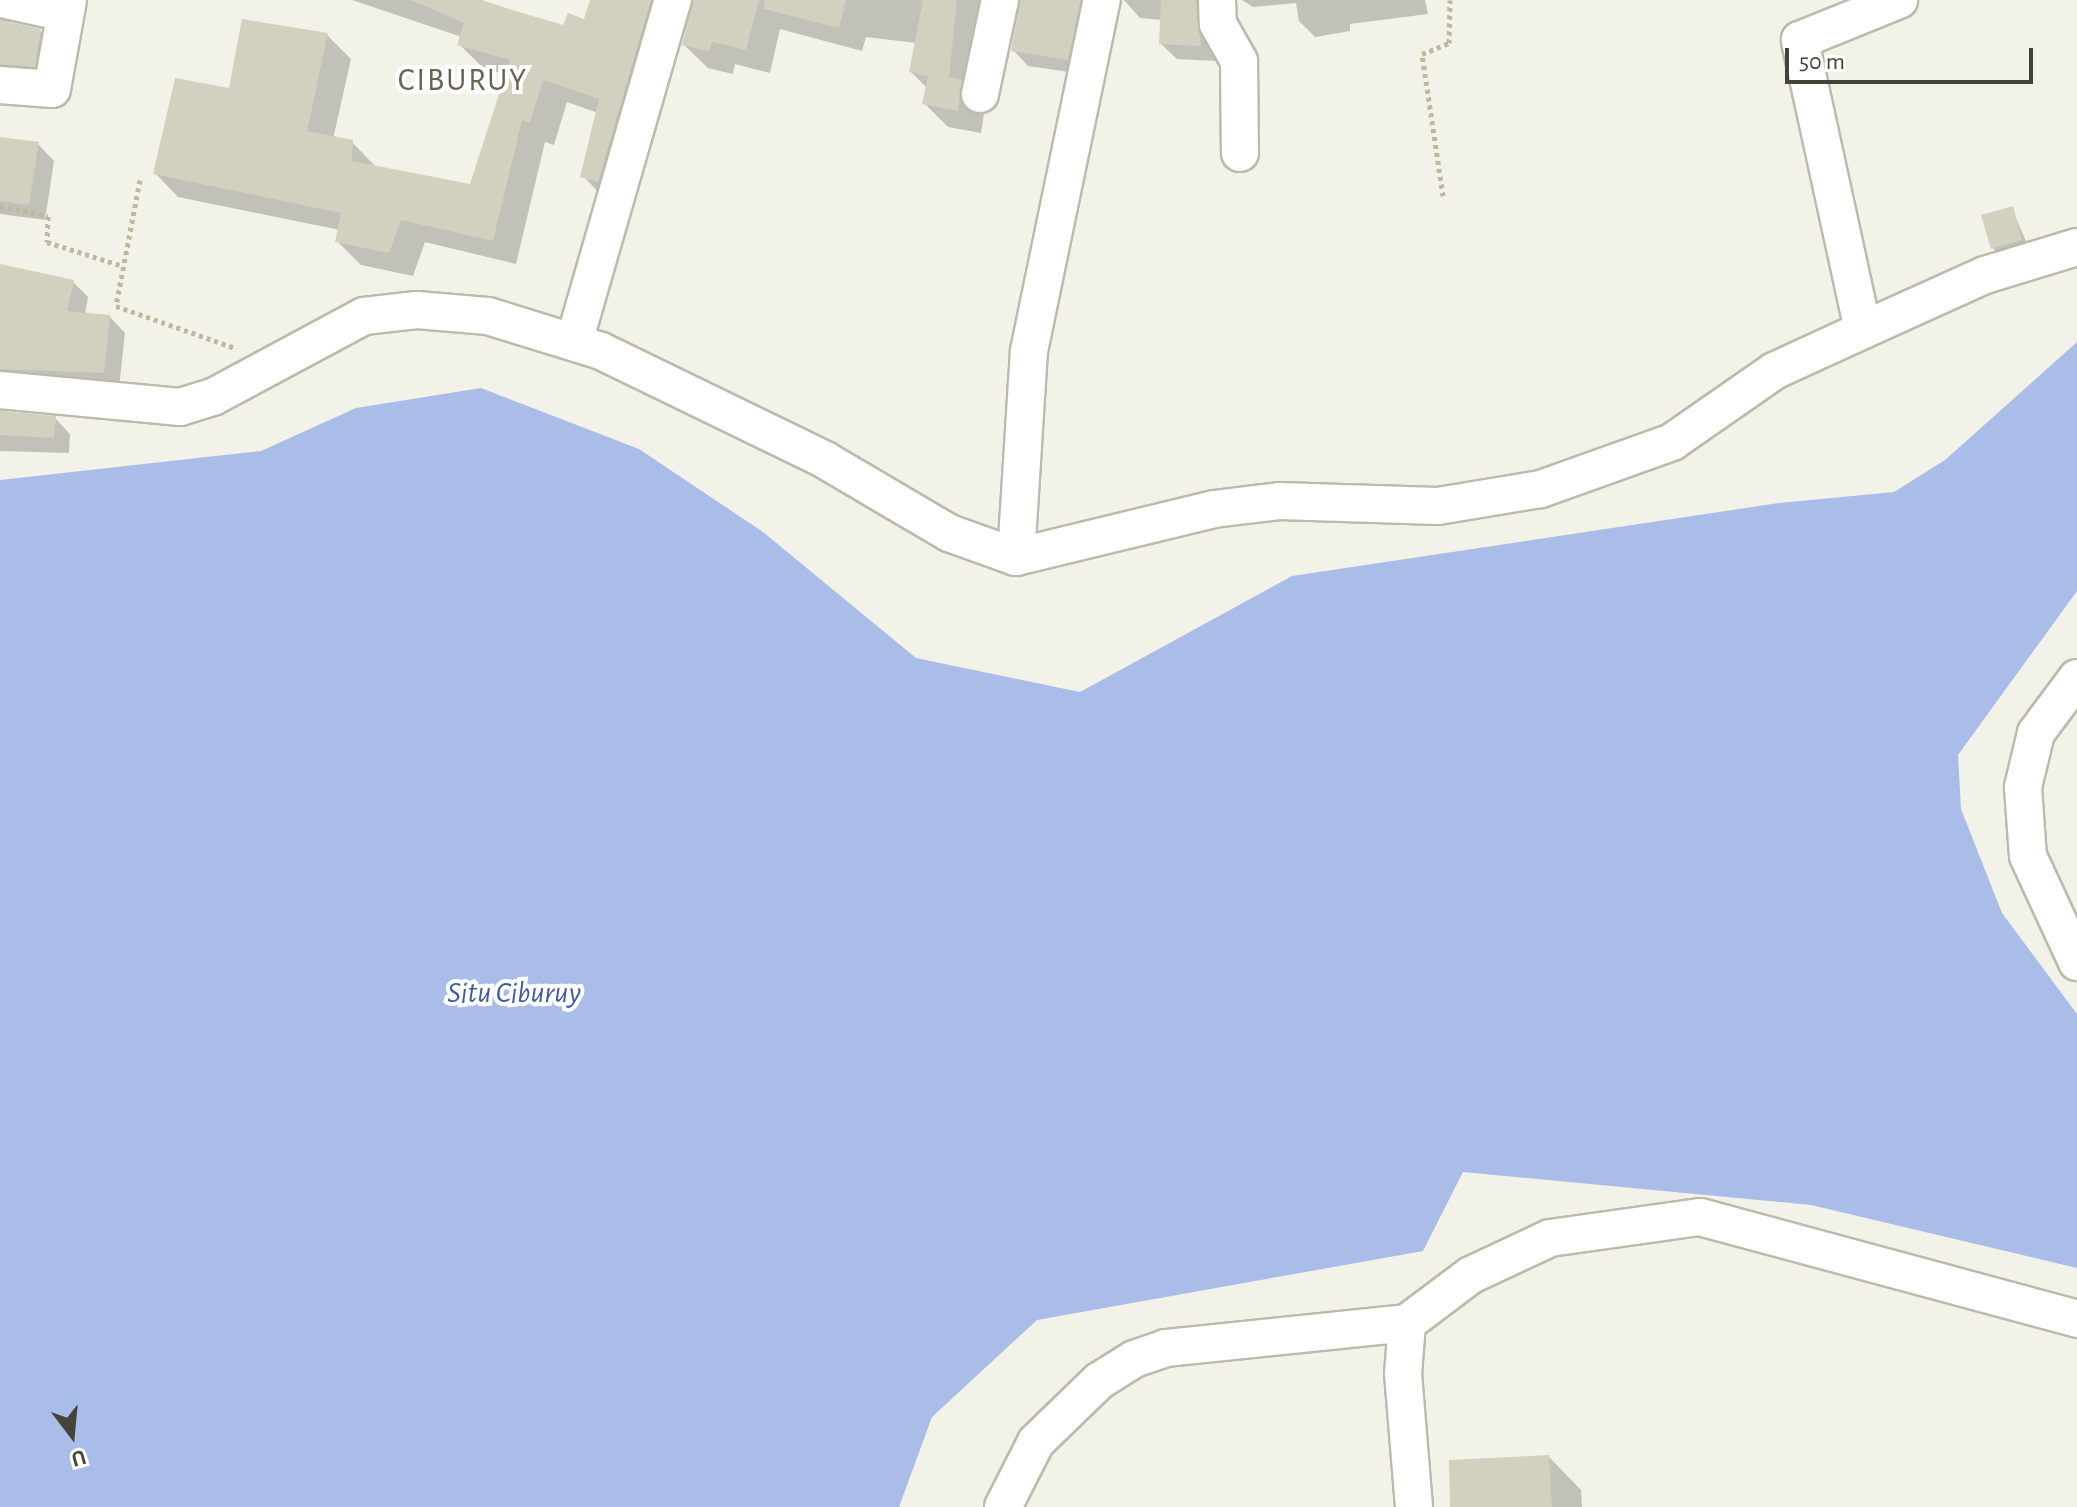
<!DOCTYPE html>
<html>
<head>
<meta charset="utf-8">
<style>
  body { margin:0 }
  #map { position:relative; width:2077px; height:1507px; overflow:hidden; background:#f2f2e8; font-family:"Alegreya Sans",sans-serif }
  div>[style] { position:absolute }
  .water>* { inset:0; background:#aabde8 }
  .shadow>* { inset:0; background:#0003 }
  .building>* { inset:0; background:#d2d0be }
  .path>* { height:5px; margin-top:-2.5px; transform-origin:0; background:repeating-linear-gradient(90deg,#bcba9e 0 4px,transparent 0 8px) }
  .roads { filter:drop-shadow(2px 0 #bcbbab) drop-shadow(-2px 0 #bcbbab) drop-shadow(0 2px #bcbbab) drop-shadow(0 -2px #bcbbab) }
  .minor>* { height:36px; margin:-18px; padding:0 18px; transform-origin:18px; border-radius:18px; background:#fff }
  span { translate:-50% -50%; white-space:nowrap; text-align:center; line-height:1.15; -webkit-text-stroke:8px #fff; paint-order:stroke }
  .water-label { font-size:30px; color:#3c5ba4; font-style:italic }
  .quarter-label { font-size:32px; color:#666350; letter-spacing:2px }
  .north { position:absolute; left:32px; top:1395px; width:80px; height:80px; -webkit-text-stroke:6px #fff; paint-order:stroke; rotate:164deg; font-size:22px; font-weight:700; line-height:32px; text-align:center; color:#444337 }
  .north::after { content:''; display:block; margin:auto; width:28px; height:36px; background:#444337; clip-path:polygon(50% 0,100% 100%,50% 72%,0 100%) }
  .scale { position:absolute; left:1785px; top:48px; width:248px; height:36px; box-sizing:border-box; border:4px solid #444337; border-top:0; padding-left:10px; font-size:24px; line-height:28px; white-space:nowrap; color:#444337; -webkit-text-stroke:6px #fff; paint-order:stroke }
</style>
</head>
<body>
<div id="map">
  <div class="water">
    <i style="clip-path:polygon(2077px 342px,2077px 591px,1958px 755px,1961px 809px,2002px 913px,2077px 1014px,2077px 1268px,1811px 1205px,1463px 1172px,1423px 1251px,1037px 1320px,932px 1417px,899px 1507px,0 1507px,0 480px,261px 451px,356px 408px,481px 388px,639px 449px,763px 532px,916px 658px,1080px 692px,1292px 576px,1779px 503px,1894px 492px,1945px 460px)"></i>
  </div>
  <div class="shadow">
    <i style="clip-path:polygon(0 0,13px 10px,10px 23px,40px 31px,64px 55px,0 92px)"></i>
    <i style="clip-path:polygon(352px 0,481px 0,564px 27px,585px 22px,592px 0,694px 0,676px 18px,606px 200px,583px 176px,598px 113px,567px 102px,554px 145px,545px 142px,516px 264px,425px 242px,413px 276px,361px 265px,337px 241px,340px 230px,178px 197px,155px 173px,230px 90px,327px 35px,351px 59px,333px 139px,352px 142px,375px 166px,471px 186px,507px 75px,483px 68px,459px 44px,462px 37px)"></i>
    <i style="clip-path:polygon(695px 0,1002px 0,981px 133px,948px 127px,924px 103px,927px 88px,911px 72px,917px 43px,866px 37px,862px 51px,780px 29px,770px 73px,735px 64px,733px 74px,708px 68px,684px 45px)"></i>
    <i style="clip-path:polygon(1021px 0,1107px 0,1083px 74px,1028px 66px,1013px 50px)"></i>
    <i style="clip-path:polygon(1226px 0,1211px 16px,1216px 61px,1177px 59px,1161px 44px,1162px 20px,1140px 18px,1124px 0)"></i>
    <i style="clip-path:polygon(1242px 0,1425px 0,1428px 14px,1350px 24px,1350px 31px,1315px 37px,1299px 21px,1296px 3px,1253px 7px)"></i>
    <i style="clip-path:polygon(38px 144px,54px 161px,45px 220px,0 214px,0 163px)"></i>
    <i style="clip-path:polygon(2012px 209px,2029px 248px,2000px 256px,1993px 248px)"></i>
    <i style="clip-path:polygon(0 266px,73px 282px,88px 297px,85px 315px,110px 317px,125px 333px,119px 388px,0 393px)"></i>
    <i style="clip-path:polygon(0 411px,55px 418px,70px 434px,69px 453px,0 451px)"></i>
    <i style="clip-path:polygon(1549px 1457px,1581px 1490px,1582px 1507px,1452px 1507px)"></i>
  </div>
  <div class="building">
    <i style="clip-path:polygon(411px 0,479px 0,563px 25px,568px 13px,584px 19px,590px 0,651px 0,598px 182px,580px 177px,599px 99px,543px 80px,530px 123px,522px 120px,493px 241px,401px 220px,389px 253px,335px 242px,341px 213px,153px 174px,175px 78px,229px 88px,242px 19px,328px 33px,307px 131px,353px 140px,352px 161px,470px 184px,510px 60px,457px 45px,464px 23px)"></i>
    <i style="clip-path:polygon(693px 0,759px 0,746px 50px,712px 42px,709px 52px,682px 45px)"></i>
    <i style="clip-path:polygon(765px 0,846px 0,839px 28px,764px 9px)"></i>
    <i style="clip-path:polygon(923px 0,957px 0,949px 77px,962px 80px,958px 111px,922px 104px,928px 76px,909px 72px)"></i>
    <i style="clip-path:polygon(1020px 0,1081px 0,1068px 60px,1011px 51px)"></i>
    <i style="clip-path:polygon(1161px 0,1196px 0,1201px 46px,1159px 44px)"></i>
    <i style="clip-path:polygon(0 20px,41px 29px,35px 67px,0 64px)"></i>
    <i style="clip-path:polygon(0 137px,39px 142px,29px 205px,0 201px)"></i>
    <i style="clip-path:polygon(2013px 206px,2022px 240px,1991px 249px,1981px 215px)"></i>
    <i style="clip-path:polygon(0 264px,74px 280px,67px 311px,110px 315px,104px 373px,0 369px)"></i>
    <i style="clip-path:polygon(0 411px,56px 416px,54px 438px,0 435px)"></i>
    <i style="clip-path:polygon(1549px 1455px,1552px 1507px,1450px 1507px,1449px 1460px)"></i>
  </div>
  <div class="path">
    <i style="left:140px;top:180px;width:128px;rotate:100.8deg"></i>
    <i style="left:116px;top:306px;width:126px;rotate:19.4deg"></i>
    <i style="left:1443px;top:196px;width:144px;rotate:-98.4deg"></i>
    <i style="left:1422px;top:54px;width:29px;rotate:-22deg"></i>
    <i style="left:1449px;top:43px;width:43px;rotate:-88.7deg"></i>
    <i style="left:0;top:206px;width:49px;rotate:11.8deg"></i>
    <i style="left:48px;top:216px;width:26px;rotate:92deg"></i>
    <i style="left:47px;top:242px;width:80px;rotate:17.5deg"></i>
  </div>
  <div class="roads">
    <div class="minor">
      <i style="left:6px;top:0;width:60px;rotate:12.4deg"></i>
      <i style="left:1217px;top:0;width:24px;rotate:88deg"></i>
      <i style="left:1218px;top:24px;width:43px;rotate:60.4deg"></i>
      <i style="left:1239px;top:61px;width:92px;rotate:89.4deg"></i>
      <i style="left:0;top:85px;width:52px;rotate:4.4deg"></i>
      <i style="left:52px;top:89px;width:90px;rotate:-79.8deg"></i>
      <i style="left:980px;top:94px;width:96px;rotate:-78deg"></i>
      <i style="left:1863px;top:330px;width:297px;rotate:-102.3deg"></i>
      <i style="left:1800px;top:40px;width:107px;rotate:-22deg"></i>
      <i style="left:574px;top:342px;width:356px;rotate:-73.9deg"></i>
      <i style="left:0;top:390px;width:181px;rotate:5.4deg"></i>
      <i style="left:180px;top:407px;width:34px;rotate:-17deg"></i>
      <i style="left:213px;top:397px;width:171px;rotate:-28.2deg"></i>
      <i style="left:364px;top:316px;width:53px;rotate:-6.5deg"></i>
      <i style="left:417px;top:310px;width:71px;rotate:4.8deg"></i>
      <i style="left:488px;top:316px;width:118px;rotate:17.2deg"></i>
      <i style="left:601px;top:351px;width:249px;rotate:25.9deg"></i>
      <i style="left:825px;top:460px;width:144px;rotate:30.5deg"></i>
      <i style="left:949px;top:533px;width:71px;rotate:19.7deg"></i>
      <i style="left:1016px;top:557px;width:204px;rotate:-13.6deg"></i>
      <i style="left:1214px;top:509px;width:65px;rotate:-7deg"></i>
      <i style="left:1279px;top:501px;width:159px;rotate:1.8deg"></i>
      <i style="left:1438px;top:506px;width:104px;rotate:-9.4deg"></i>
      <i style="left:1541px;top:489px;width:139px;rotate:-19.7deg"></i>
      <i style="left:1672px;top:442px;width:124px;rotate:-34.8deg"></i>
      <i style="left:1774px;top:371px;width:98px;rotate:-24.7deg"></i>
      <i style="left:1863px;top:330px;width:134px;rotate:-24.3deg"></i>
      <i style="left:1985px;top:275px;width:96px;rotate:-16.9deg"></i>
      <i style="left:1016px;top:557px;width:206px;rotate:-86.4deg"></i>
      <i style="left:1029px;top:351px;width:359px;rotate:-78.3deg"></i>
      <i style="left:2077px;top:678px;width:69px;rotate:126.7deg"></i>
      <i style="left:2036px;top:733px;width:56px;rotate:103.5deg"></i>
      <i style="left:2023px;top:787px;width:69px;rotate:85.9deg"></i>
      <i style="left:2028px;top:856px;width:117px;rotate:65.2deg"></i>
      <i style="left:1003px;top:1507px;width:73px;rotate:-63.1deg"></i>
      <i style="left:1036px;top:1442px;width:88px;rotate:-44.1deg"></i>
      <i style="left:1099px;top:1381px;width:41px;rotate:-32.2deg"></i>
      <i style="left:1134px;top:1359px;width:34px;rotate:-19deg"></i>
      <i style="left:1166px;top:1348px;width:242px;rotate:-5.9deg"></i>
      <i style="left:1414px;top:1507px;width:133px;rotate:-94.7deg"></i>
      <i style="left:1403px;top:1374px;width:51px;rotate:-85.5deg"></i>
      <i style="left:1407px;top:1323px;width:80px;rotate:-36.9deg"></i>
      <i style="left:1471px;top:1275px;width:87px;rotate:-25.1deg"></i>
      <i style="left:1550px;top:1238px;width:151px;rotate:-8deg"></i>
      <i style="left:1700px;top:1217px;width:391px;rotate:15.1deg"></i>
    </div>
  </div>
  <div class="water-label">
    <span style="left:514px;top:993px">Situ Ciburuy</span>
  </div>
  <div class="quarter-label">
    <span style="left:463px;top:80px">CIBURUY</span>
  </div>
  <div class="north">U</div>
  <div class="scale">50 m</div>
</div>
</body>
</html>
